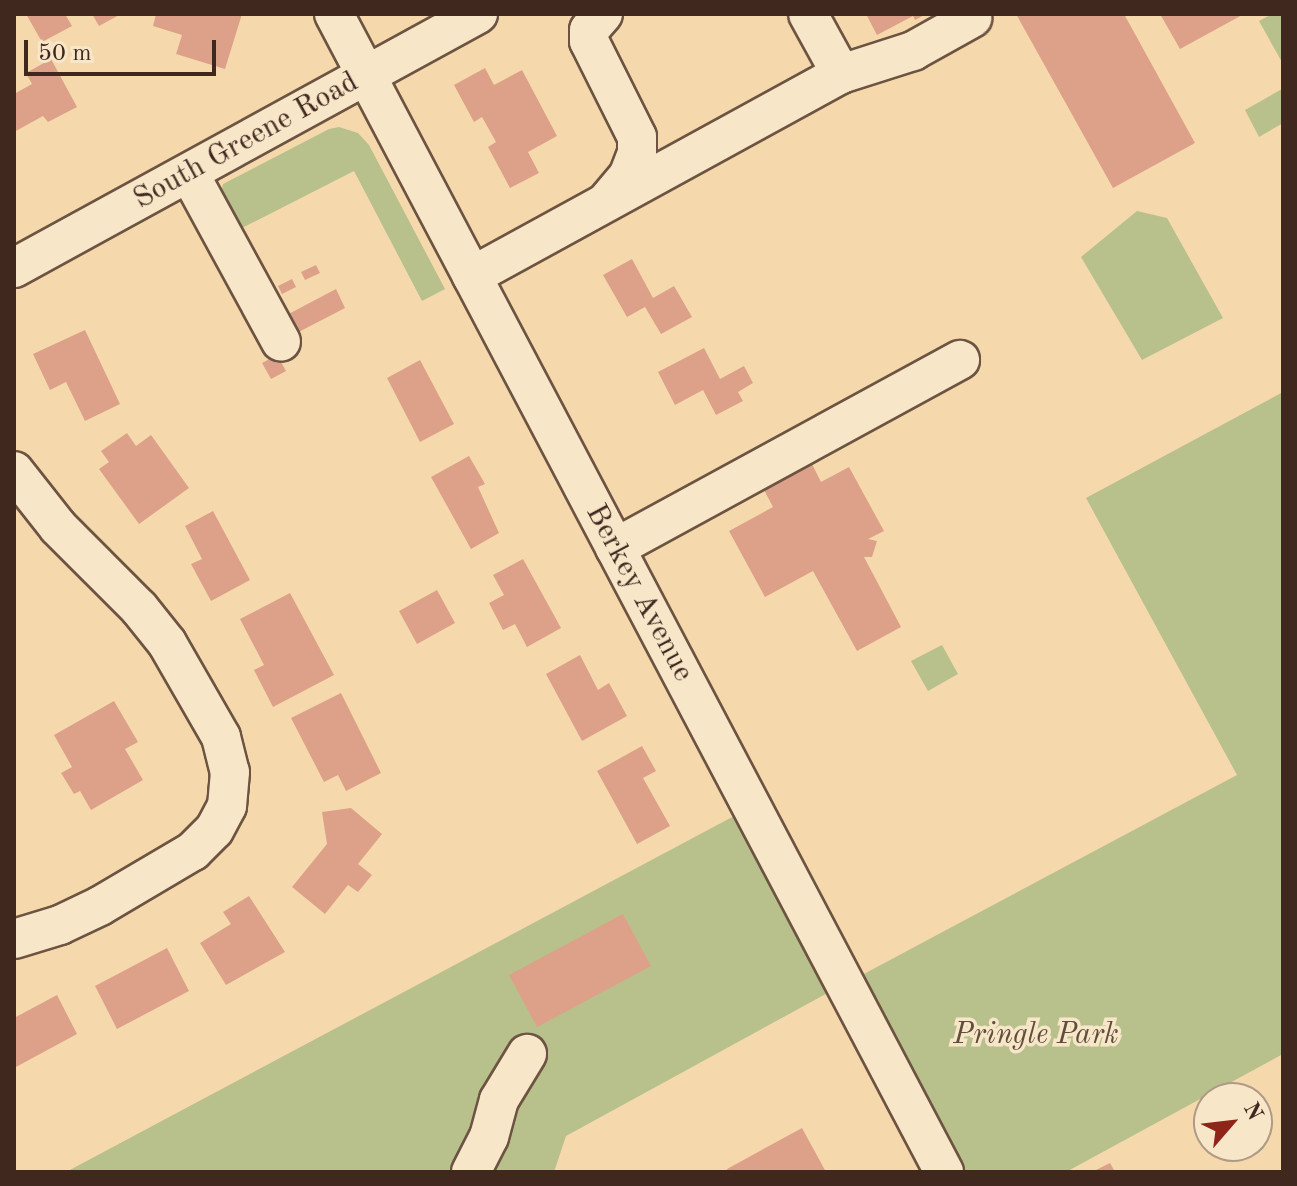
<!DOCTYPE html>
<html>
<head>
<meta charset="utf-8">
<style>
  body { margin:0 }
  #map { position:relative; width:1297px; height:1186px; overflow:hidden; background:#f5d9ac; font-family:"Old Standard TT",serif }
  div>[style] { position:absolute }
  .green>* { inset:0; background:#b8c08c }
  .building>* { inset:0; background:#dda189 }
  .roads { filter:drop-shadow(2px 0 #6d5442) drop-shadow(-2px 0 #6d5442) drop-shadow(0 2px #6d5442) drop-shadow(0 -2px #6d5442) }
  .minor>* { height:38px; margin:-19px; padding:0 19px; transform-origin:19px; border-radius:19px; background:#f8e6c9 }
  span { translate:-50% -50%; white-space:nowrap; text-align:center; line-height:1.15; -webkit-text-stroke:7px #f8e6c9; paint-order:stroke }
  .street-label { font-size:30px; color:#40281f }
  .park-label { font-size:30px; color:#5e4e3a; font-style:italic }
  .frame { position:absolute; inset:0; border:16px solid #40281f; pointer-events:none }
  .north { position:absolute; left:1193px; top:1082px; width:80px; height:80px; box-sizing:border-box; background:#f8e6c9; border:2px solid #ae9a85; border-radius:50%; rotate:62deg; font-size:22px; font-weight:700; line-height:32px; text-align:center; color:#40281f }
  .north::after { content:''; display:block; margin:auto; width:28px; height:36px; background:#8f2418; clip-path:polygon(50% 0,100% 100%,50% 72%,0 100%) }
  .scale { position:absolute; left:24px; top:40px; width:192px; height:36px; box-sizing:border-box; border:4px solid #40281f; border-top:0; padding-left:10px; font-size:24px; line-height:28px; white-space:nowrap; color:#40281f; -webkit-text-stroke:6px #f8e6c9; paint-order:stroke }
</style>
</head>
<body>
<div id="map">
  <div class="green">
    <i style="clip-path:polygon(1272px 14px,1283px 14px,1283px 64px,1259px 21px)"></i>
    <i style="clip-path:polygon(1282px 89px,1283px 123px,1259px 137px,1245px 110px)"></i>
    <i style="clip-path:polygon(339px 127px,358px 133px,369px 145px,445px 289px,422px 301px,354px 171px,240px 229px,221px 193px,223px 184px,329px 129px)"></i>
    <i style="clip-path:polygon(1137px 211px,1167px 218px,1223px 318px,1142px 360px,1081px 257px)"></i>
    <i style="clip-path:polygon(1283px 392px,1283px 1054px,1066px 1172px,944px 1172px,844px 984px,566px 1136px,554px 1172px,66px 1172px,751px 807px,845px 984px,1237px 775px,1086px 498px)"></i>
    <i style="clip-path:polygon(942px 645px,958px 674px,928px 691px,911px 661px)"></i>
  </div>
  <div class="building">
    <i style="clip-path:polygon(26px 14px,65px 14px,72px 26px,42px 42px)"></i>
    <i style="clip-path:polygon(92px 14px,121px 14px,99px 26px)"></i>
    <i style="clip-path:polygon(156px 14px,242px 14px,225px 69px,176px 54px,182px 35px,153px 26px)"></i>
    <i style="clip-path:polygon(866px 14px,926px 14px,915px 20px,913px 16px,877px 35px)"></i>
    <i style="clip-path:polygon(1016px 14px,1124px 14px,1195px 143px,1113px 188px)"></i>
    <i style="clip-path:polygon(1160px 14px,1244px 14px,1180px 49px)"></i>
    <i style="clip-path:polygon(51px 59px,77px 107px,48px 122px,43px 116px,14px 132px,14px 94px,32px 84px,26px 73px)"></i>
    <i style="clip-path:polygon(485px 68px,494px 85px,522px 70px,557px 136px,528px 152px,539px 173px,510px 188px,488px 147px,496px 142px,482px 117px,474px 122px,454px 85px)"></i>
    <i style="clip-path:polygon(632px 259px,653px 298px,674px 286px,692px 317px,661px 334px,645px 307px,627px 317px,603px 275px)"></i>
    <i style="clip-path:polygon(316px 265px,320px 273px,305px 280px,301px 272px)"></i>
    <i style="clip-path:polygon(292px 279px,296px 287px,282px 294px,278px 286px)"></i>
    <i style="clip-path:polygon(336px 289px,345px 308px,291px 336px,281px 318px)"></i>
    <i style="clip-path:polygon(85px 330px,120px 404px,85px 421px,66px 382px,50px 390px,33px 354px)"></i>
    <i style="clip-path:polygon(704px 348px,720px 379px,744px 366px,753px 383px,738px 392px,743px 401px,716px 415px,703px 390px,675px 405px,658px 372px)"></i>
    <i style="clip-path:polygon(277px 355px,286px 371px,271px 379px,262px 363px)"></i>
    <i style="clip-path:polygon(420px 360px,454px 424px,420px 442px,387px 378px)"></i>
    <i style="clip-path:polygon(127px 433px,136px 446px,151px 435px,189px 488px,139px 524px,99px 469px,109px 462px,101px 451px)"></i>
    <i style="clip-path:polygon(469px 456px,485px 484px,478px 487px,499px 533px,471px 549px,431px 477px)"></i>
    <i style="clip-path:polygon(811px 462px,821px 482px,849px 467px,884px 531px,868px 539px,877px 541px,872px 557px,864px 557px,901px 627px,857px 651px,813px 571px,765px 597px,729px 531px,773px 507px,763px 488px)"></i>
    <i style="clip-path:polygon(213px 511px,250px 580px,211px 601px,191px 564px,202px 559px,185px 526px)"></i>
    <i style="clip-path:polygon(523px 559px,561px 628px,527px 647px,515px 624px,503px 630px,489px 603px,504px 595px,493px 575px)"></i>
    <i style="clip-path:polygon(437px 590px,455px 623px,417px 644px,399px 611px)"></i>
    <i style="clip-path:polygon(290px 593px,334px 675px,273px 707px,254px 670px,264px 665px,240px 619px)"></i>
    <i style="clip-path:polygon(580px 655px,598px 690px,609px 683px,627px 716px,582px 741px,546px 674px)"></i>
    <i style="clip-path:polygon(341px 693px,381px 773px,346px 791px,338px 775px,324px 782px,291px 718px)"></i>
    <i style="clip-path:polygon(114px 701px,138px 742px,125px 749px,143px 780px,91px 810px,80px 791px,74px 794px,61px 773px,72px 767px,54px 735px)"></i>
    <i style="clip-path:polygon(642px 746px,656px 771px,643px 778px,670px 826px,637px 844px,597px 771px)"></i>
    <i style="clip-path:polygon(351px 808px,382px 834px,358px 864px,372px 875px,358px 892px,348px 885px,325px 914px,292px 887px,327px 844px,322px 812px)"></i>
    <i style="clip-path:polygon(249px 896px,285px 952px,226px 985px,200px 943px,231px 924px,223px 912px)"></i>
    <i style="clip-path:polygon(623px 914px,651px 966px,537px 1027px,509px 975px)"></i>
    <i style="clip-path:polygon(167px 948px,189px 991px,117px 1029px,95px 986px)"></i>
    <i style="clip-path:polygon(57px 995px,77px 1034px,14px 1068px,14px 1018px)"></i>
    <i style="clip-path:polygon(802px 1128px,826px 1172px,728px 1172px,727px 1169px)"></i>
    <i style="clip-path:polygon(1110px 1163px,1115px 1172px,1092px 1172px)"></i>
  </div>
  <div class="roads">
    <div class="minor">
      <i style="left:334px;top:14px;width:1309px;rotate:62.22deg"></i>
      <i style="left:603px;top:14px;width:21px;rotate:131deg"></i>
      <i style="left:589px;top:30px;width:11px;rotate:90deg"></i>
      <i style="left:589px;top:41px;width:107px;rotate:63.4deg"></i>
      <i style="left:637px;top:137px;width:16px;rotate:90deg"></i>
      <i style="left:637px;top:153px;width:25px;rotate:111deg"></i>
      <i style="left:628px;top:176px;width:33px;rotate:130deg"></i>
      <i style="left:841px;top:74px;width:76px;rotate:-17.7deg"></i>
      <i style="left:913px;top:51px;width:68px;rotate:-29.2deg"></i>
      <i style="left:189px;top:173px;width:192px;rotate:61.4deg"></i>
      <i style="left:14px;top:268px;width:529px;rotate:-28.7deg"></i>
      <i style="left:472px;top:276px;width:421px;rotate:-28.7deg"></i>
      <i style="left:841px;top:74px;width:68px;rotate:-118.8deg"></i>
      <i style="left:14px;top:471px;width:71px;rotate:51.8deg"></i>
      <i style="left:58px;top:527px;width:115px;rotate:45deg"></i>
      <i style="left:139px;top:608px;width:45px;rotate:51.3deg"></i>
      <i style="left:167px;top:643px;width:108px;rotate:60.1deg"></i>
      <i style="left:221px;top:737px;width:36px;rotate:76deg"></i>
      <i style="left:230px;top:772px;width:34px;rotate:95deg"></i>
      <i style="left:227px;top:806px;width:27px;rotate:118deg"></i>
      <i style="left:214px;top:830px;width:30px;rotate:135deg"></i>
      <i style="left:193px;top:851px;width:108px;rotate:149.4deg"></i>
      <i style="left:100px;top:906px;width:44px;rotate:154.6deg"></i>
      <i style="left:60px;top:925px;width:48px;rotate:163.1deg"></i>
      <i style="left:615px;top:548px;width:393px;rotate:-28.6deg"></i>
      <i style="left:471px;top:1172px;width:39px;rotate:-63deg"></i>
      <i style="left:489px;top:1137px;width:38px;rotate:-75deg"></i>
      <i style="left:499px;top:1100px;width:54px;rotate:-58.7deg"></i>
    </div>
  </div>
  <div class="street-label">
    <span style="left:246px;top:141px;rotate:-29deg">South Greene Road</span>
    <span style="left:639px;top:593px;rotate:62deg">Berkey Avenue</span>
  </div>
  <div class="park-label">
    <span style="left:1036px;top:1035px">Pringle Park</span>
  </div>
  <div class="frame"></div>
  <div class="north">N</div>
  <div class="scale">50 m</div>
</div>
</body>
</html>
